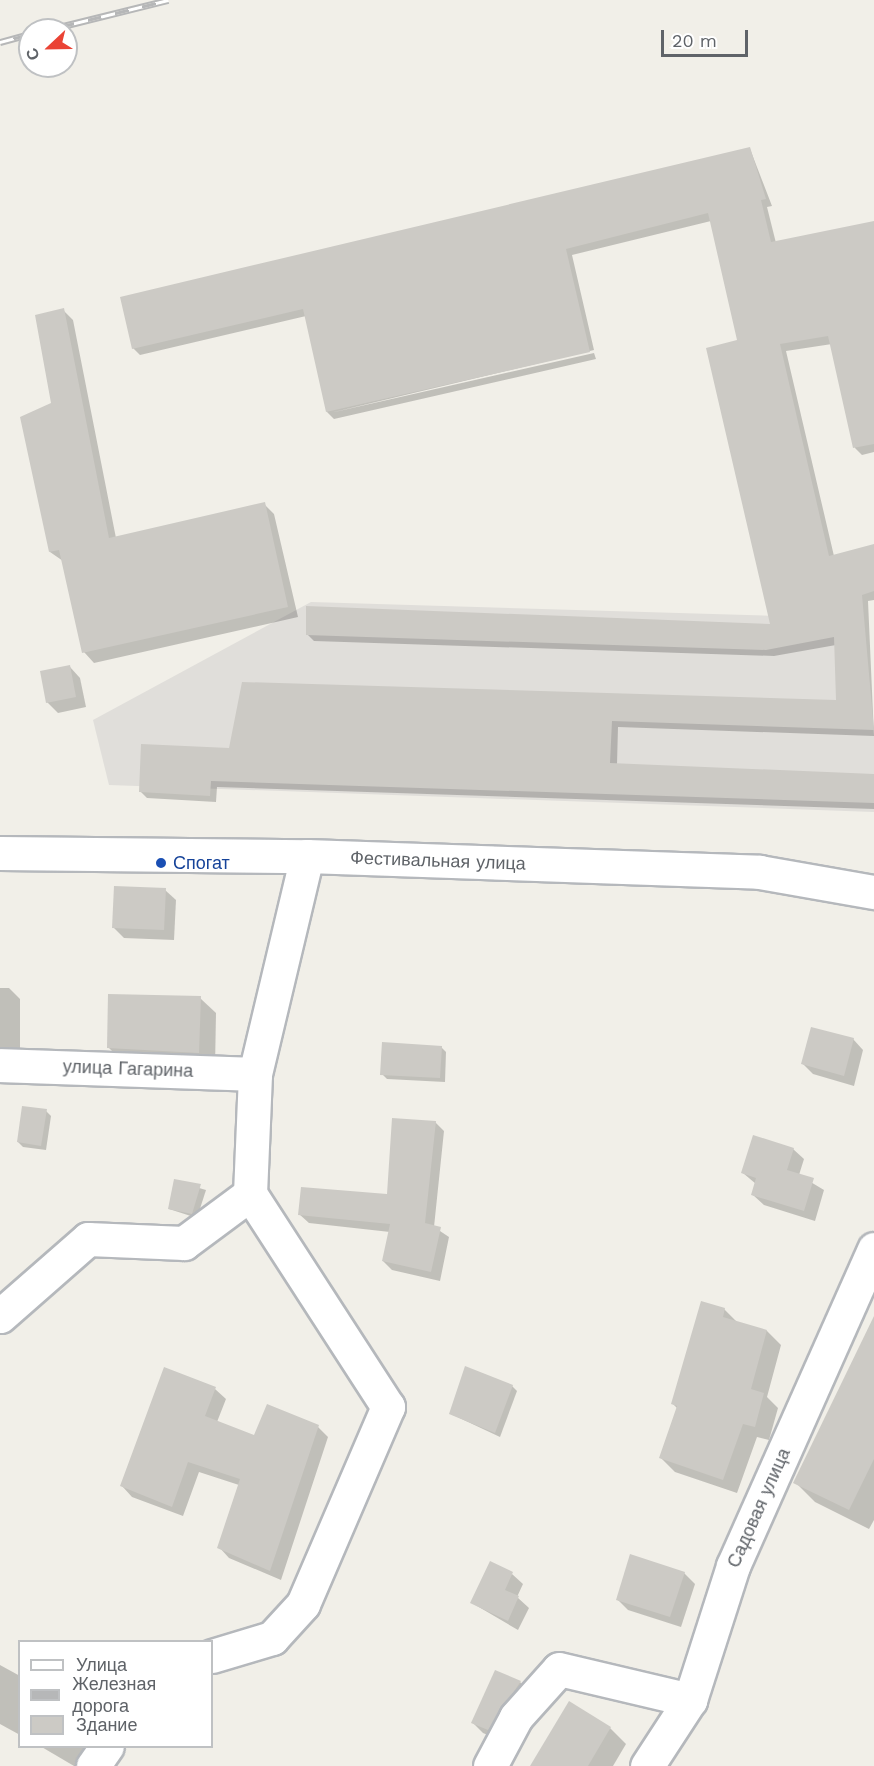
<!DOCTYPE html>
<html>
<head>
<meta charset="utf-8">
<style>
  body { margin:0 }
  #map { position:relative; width:874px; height:1766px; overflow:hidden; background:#f1efe8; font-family:"Work Sans",sans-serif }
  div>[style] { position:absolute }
  .industrial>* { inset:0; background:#e0deda }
  .shadow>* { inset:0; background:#0003 }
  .building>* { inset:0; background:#cccac5 }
  .roads { filter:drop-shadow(2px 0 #b5b8bc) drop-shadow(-2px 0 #b5b8bc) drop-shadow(0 2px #b5b8bc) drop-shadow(0 -2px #b5b8bc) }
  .minor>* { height:33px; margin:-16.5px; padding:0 16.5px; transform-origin:16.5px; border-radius:16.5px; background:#fff }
  .tertiary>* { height:33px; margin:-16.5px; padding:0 16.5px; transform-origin:16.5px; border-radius:16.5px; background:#fff }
  .rail>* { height:7px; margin-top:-3.5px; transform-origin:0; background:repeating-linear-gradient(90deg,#fff 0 14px,#b6b7b8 0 28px); box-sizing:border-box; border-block:2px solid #b6b7b8 }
  .dots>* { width:16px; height:16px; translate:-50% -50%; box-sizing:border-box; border:3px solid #fff; border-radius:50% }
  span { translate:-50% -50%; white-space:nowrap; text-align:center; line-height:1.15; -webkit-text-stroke:4.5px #fff; paint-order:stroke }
  .street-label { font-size:18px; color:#5f6368 }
  .transit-label { font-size:18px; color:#164399 }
  .left { translate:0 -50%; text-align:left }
  .legend { position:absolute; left:18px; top:1640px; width:195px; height:108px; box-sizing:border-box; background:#fff; border:2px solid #bfc1c3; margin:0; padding:8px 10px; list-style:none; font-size:18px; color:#5f6368 }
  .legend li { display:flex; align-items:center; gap:12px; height:30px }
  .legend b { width:30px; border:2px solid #bfc1c3 }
  .north { position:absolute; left:18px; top:18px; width:60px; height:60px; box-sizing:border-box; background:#fff; border:2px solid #bfc1c3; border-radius:50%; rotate:248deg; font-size:16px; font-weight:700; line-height:24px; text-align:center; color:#5f6368 }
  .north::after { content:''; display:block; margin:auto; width:21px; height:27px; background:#ea4335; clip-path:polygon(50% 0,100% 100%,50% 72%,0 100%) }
  .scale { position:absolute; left:661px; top:30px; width:87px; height:27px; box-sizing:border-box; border:3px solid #5f6368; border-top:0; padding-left:8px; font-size:18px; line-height:21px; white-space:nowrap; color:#5f6368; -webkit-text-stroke:4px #fff; paint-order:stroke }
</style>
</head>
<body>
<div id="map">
  <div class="industrial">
    <i style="clip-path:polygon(311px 602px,847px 618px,874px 729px,874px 812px,109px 785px,93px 720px)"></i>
  </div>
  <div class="shadow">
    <i style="clip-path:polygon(750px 149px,772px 206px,767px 207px,776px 243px,874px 222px,874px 452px,862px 455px,855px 448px,832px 344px,786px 351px,834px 556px,874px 545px,874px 600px,868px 601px,874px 736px,618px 727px,617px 765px,874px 776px,874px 809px,217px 787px,216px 802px,147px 798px,140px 791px,231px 750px,838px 702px,836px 645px,774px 656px,314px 641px,307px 634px,772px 626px,739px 341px,711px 221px,572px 255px,594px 350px,330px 413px,594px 353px,596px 359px,334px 419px,327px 412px,306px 316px,140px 355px,133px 348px)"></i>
    <i style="clip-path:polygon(63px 310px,73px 320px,116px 538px,264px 504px,274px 514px,298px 617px,94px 663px,84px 652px,63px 561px,50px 552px,53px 404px)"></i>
    <i style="clip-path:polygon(70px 667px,80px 678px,86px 707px,58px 713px,47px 702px)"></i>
    <i style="clip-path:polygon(165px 890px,176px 900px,174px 940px,124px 938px,114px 928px)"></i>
    <i style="clip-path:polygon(0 988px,9px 988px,20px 999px,20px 1057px,0 1061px)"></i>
    <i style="clip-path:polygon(200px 998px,216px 1013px,215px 1068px,124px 1063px,108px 1047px)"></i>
    <i style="clip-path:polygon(853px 1039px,863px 1050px,854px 1086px,813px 1074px,803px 1064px)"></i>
    <i style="clip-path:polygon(441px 1047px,446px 1052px,445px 1082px,387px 1079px,382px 1074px)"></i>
    <i style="clip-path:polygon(46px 1111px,51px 1116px,46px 1150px,23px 1147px,18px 1142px)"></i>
    <i style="clip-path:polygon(435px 1122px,444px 1131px,434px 1227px,449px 1237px,440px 1281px,392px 1270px,383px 1261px,390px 1232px,309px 1223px,299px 1214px,389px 1196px)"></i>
    <i style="clip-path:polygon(793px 1149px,804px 1159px,799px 1175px,824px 1190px,815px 1221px,764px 1205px,753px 1195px,756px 1184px,743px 1173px)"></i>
    <i style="clip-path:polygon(175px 1181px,206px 1190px,197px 1218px,169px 1209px)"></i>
    <i style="clip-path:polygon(724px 1309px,738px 1323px,767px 1331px,781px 1345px,767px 1397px,778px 1408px,769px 1440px,757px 1437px,737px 1493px,675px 1472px,661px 1458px,678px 1409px,673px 1404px)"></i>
    <i style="clip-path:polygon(874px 1319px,874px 1520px,869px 1529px,815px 1502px,795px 1482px)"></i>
    <i style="clip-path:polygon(512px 1386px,517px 1391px,500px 1437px,451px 1414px)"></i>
    <i style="clip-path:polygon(215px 1389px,226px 1399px,217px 1422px,255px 1437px,318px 1427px,328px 1437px,281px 1580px,229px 1558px,219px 1547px,239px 1485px,199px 1472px,183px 1516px,132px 1497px,122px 1486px)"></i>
    <i style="clip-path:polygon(684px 1573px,695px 1584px,681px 1627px,628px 1610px,617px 1599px)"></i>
    <i style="clip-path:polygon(512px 1574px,523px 1584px,517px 1597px,529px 1608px,518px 1630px,472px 1603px)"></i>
    <i style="clip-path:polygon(0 1665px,20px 1676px,20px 1735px,0 1724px)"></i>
    <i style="clip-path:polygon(520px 1682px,530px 1693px,499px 1740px,483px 1733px,473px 1723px)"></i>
    <i style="clip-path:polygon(610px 1728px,626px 1744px,613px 1766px,532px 1766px)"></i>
    <i style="clip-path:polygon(40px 1746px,101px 1746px,89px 1766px,74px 1766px)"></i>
  </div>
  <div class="building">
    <i style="clip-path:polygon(750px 147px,766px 199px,761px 200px,771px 242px,874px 221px,874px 444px,853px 448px,828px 336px,780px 344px,829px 556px,874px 544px,874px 591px,862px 595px,874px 730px,612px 721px,610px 763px,874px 774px,874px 803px,211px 781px,210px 796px,139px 792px,141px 744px,229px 748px,242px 682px,836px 700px,834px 637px,766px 650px,306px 635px,306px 606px,770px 624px,706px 348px,737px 340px,708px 213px,566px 249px,590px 352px,326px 412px,303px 309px,132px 349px,120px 297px)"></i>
    <i style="clip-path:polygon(64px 308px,109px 538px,265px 502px,288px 607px,82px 653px,59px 550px,49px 552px,20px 417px,51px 403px,35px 315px)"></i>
    <i style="clip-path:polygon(70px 665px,76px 697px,46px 703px,40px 671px)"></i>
    <i style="clip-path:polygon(114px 886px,166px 888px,164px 930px,112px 928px)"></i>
    <i style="clip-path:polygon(108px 994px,201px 996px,199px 1053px,107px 1048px)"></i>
    <i style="clip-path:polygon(811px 1027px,854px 1038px,844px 1076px,801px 1064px)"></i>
    <i style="clip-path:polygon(382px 1042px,442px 1046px,440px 1078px,380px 1075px)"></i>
    <i style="clip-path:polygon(22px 1106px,47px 1109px,41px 1146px,17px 1142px)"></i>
    <i style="clip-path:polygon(392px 1118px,436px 1121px,425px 1223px,441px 1227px,431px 1272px,382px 1261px,390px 1224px,298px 1215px,301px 1187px,387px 1194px)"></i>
    <i style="clip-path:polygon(753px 1135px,794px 1148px,787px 1170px,814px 1178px,804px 1211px,751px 1195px,756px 1178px,741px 1173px)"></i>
    <i style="clip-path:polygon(174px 1179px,201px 1184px,192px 1214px,168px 1209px)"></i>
    <i style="clip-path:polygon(701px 1301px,725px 1308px,723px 1317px,767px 1330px,751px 1389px,764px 1393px,755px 1427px,743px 1424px,723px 1480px,659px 1458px,677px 1406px,671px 1404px)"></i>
    <i style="clip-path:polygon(874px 1316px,874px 1459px,849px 1510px,793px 1483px)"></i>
    <i style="clip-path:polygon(465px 1366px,513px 1385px,495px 1433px,449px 1414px)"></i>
    <i style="clip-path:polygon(164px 1367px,216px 1387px,205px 1416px,254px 1435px,267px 1404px,319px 1425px,270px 1571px,217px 1548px,240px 1479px,188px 1462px,172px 1507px,120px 1486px)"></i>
    <i style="clip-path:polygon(630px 1554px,685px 1572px,670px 1617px,616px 1600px)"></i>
    <i style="clip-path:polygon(490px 1561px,513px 1572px,505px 1590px,519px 1596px,508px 1621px,470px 1603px)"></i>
    <i style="clip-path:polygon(495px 1670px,521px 1681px,488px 1730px,471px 1723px)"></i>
    <i style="clip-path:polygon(569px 1701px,611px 1727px,588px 1766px,530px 1766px)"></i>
  </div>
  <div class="roads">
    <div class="minor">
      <i style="left:0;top:1065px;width:255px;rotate:2deg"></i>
      <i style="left:0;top:1316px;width:117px;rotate:-41.2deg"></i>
      <i style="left:88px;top:1239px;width:96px;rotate:2.4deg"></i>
      <i style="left:184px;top:1243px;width:82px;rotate:-36.6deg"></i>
      <i style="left:212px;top:1656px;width:63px;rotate:-16.7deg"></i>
      <i style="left:272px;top:1638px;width:46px;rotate:-47.6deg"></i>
      <i style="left:303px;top:1604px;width:215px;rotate:-66.7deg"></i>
      <i style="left:388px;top:1407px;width:254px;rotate:-122.9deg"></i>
      <i style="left:250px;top:1194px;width:120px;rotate:-87.6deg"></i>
      <i style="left:255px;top:1074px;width:224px;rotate:-76.6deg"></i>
      <i style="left:93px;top:1766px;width:24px;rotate:-55deg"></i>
      <i style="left:490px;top:1766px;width:55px;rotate:-62deg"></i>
      <i style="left:516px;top:1717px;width:64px;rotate:-48.1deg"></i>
      <i style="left:559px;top:1669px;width:135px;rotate:13.3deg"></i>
      <i style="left:647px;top:1766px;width:79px;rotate:-56.9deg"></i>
      <i style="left:690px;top:1700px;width:141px;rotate:-72.2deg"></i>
      <i style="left:733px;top:1566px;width:347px;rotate:-66deg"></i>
    </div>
    <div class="tertiary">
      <i style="left:0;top:853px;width:307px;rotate:0.6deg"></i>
      <i style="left:307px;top:856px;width:453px;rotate:2deg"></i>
      <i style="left:760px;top:872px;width:116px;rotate:10deg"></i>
    </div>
  </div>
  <div class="rail">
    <i style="left:47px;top:30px;width:125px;rotate:-13.9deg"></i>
    <i style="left:0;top:42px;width:31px;rotate:-15deg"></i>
  </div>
  <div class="dots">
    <i style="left:161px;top:863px;background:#1a4fb4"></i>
  </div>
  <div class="street-label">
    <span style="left:438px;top:861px;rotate:2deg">Фестивальная улица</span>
    <span style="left:128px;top:1069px;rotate:2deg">улица Гагарина</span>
    <span style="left:759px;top:1508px;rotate:-66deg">Садовая улица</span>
  </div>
  <div class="transit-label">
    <span class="left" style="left:173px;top:863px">Спогат</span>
  </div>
  <ul class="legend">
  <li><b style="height:8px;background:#fff"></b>Улица</li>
  <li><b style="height:8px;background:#b6b7b8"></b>Железная дорога</li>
  <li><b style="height:16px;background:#cccac5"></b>Здание</li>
  </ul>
  <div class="north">С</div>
  <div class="scale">20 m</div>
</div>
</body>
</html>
